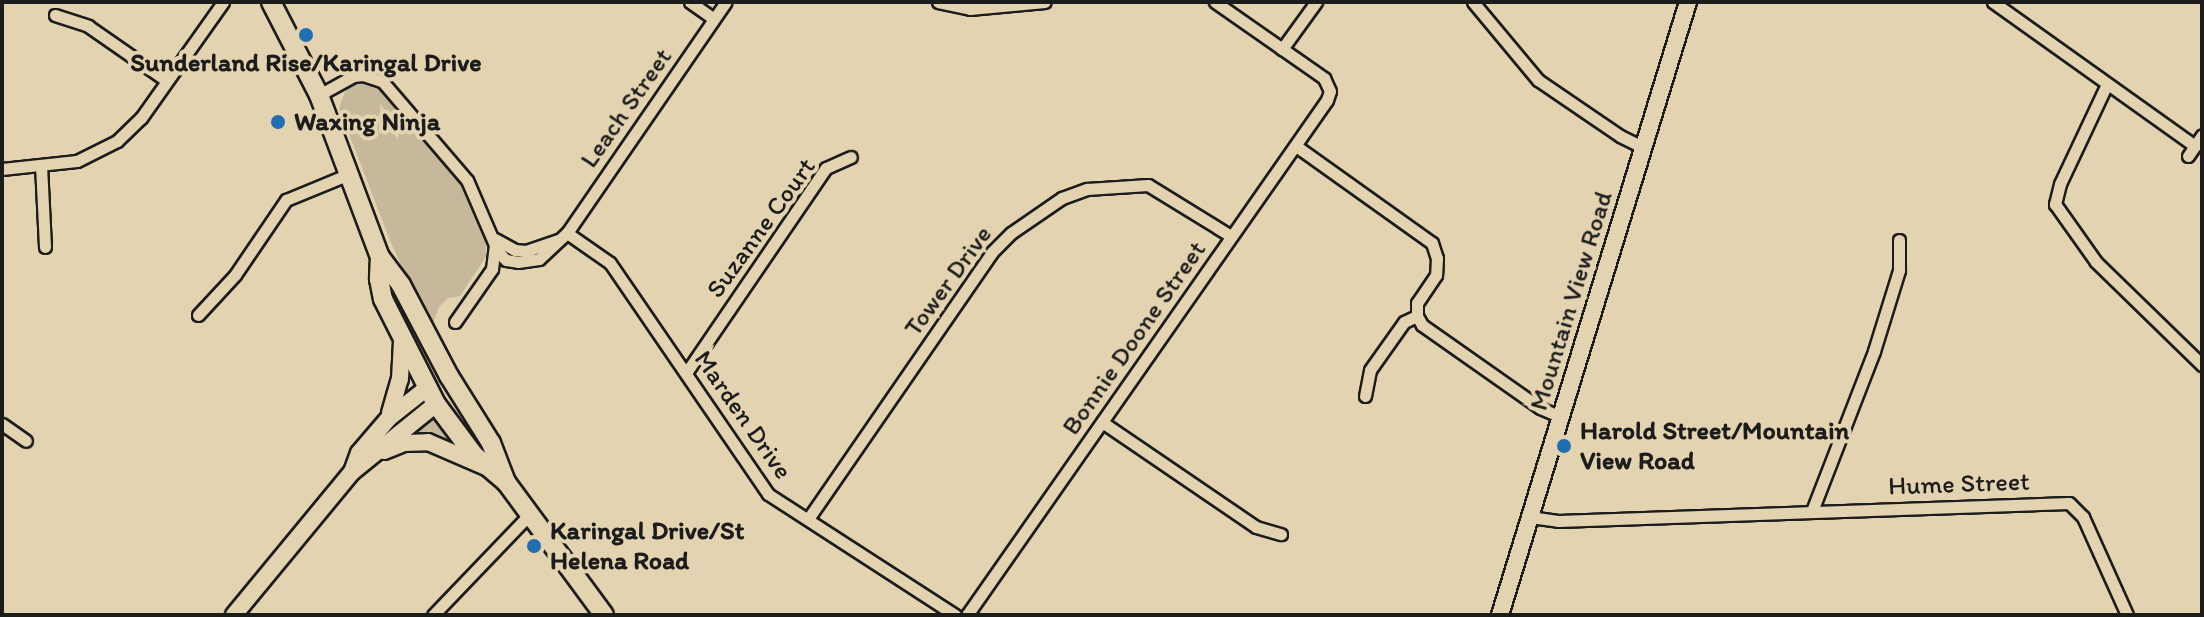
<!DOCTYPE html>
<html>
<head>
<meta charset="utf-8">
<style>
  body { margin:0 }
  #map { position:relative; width:2204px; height:617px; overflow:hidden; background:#e4d3b0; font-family:Itim,sans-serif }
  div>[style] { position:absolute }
  .green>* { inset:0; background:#c7b89b }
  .roads { filter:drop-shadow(2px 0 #1c1c1c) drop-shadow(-2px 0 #1c1c1c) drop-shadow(0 2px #1c1c1c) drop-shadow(0 -2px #1c1c1c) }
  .street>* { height:11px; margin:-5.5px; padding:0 5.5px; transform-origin:5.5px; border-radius:5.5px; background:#e4d3b0 }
  .secondary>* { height:16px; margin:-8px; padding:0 8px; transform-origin:8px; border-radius:8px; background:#e4d3b0 }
  .primary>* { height:18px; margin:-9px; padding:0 9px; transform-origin:9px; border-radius:9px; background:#e4d3b0 }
  .dots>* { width:22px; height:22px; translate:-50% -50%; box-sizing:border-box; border:4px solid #e4d3b0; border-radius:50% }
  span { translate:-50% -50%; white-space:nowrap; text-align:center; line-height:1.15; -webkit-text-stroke:8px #e4d3b0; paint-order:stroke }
  .poi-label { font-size:26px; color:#1c1c1c; font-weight:700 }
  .left { translate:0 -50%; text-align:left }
  .street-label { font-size:26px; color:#1c1c1c }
  .frame { position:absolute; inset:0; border:4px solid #1c1c1c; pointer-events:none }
</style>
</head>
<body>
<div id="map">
  <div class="green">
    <i style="clip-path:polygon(363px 82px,376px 85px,451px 169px,475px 208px,486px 237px,486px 257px,460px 296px,448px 298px,439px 307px,431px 329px,391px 243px,339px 108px,347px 87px)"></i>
    <i style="clip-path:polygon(436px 417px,446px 433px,459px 450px,404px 434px)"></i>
  </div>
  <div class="roads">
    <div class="street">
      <i style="left:690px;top:2px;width:29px;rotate:35deg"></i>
      <i style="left:938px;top:2px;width:33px;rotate:12deg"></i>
      <i style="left:970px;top:9px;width:75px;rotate:-5.3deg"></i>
      <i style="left:1473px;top:2px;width:102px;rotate:50.2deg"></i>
      <i style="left:1538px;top:80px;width:99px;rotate:34.3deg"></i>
      <i style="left:1620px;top:136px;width:25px;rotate:26deg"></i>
      <i style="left:1993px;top:2px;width:248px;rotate:35.5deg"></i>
      <i style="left:55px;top:15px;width:35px;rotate:18deg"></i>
      <i style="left:88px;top:26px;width:96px;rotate:34.8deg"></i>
      <i style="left:1282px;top:49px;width:58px;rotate:-54.1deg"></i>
      <i style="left:2107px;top:84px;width:110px;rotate:115.2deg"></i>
      <i style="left:2060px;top:184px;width:21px;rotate:104deg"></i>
      <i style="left:2055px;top:204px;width:71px;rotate:54.7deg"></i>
      <i style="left:2096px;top:262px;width:148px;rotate:44.2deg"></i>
      <i style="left:319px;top:95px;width:39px;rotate:-29deg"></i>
      <i style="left:353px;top:76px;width:10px;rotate:-6deg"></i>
      <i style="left:363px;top:75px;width:20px;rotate:18deg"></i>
      <i style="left:382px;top:81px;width:130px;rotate:49.4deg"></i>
      <i style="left:467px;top:180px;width:78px;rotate:66.7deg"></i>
      <i style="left:498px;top:252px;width:11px;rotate:45deg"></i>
      <i style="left:506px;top:260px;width:12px;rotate:9deg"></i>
      <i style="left:518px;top:262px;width:21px;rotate:-8deg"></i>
      <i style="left:539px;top:259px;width:38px;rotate:-43deg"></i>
      <i style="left:567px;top:233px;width:280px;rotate:-55.5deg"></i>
      <i style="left:1296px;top:146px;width:167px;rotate:35.5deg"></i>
      <i style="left:1432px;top:243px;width:16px;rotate:72deg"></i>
      <i style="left:1437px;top:258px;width:17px;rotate:93deg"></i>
      <i style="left:1436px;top:275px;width:34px;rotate:124deg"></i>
      <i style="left:1417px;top:303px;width:13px;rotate:90deg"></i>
      <i style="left:2188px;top:156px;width:25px;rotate:-56deg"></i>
      <i style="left:41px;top:165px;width:82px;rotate:87.2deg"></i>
      <i style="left:2px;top:169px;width:75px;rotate:-6.1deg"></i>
      <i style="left:77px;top:161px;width:45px;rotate:-26.6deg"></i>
      <i style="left:117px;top:141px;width:33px;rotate:-44deg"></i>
      <i style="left:141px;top:118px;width:142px;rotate:-54.7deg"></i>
      <i style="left:567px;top:233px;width:52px;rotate:34.9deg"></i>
      <i style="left:610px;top:263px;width:280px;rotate:55.6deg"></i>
      <i style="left:768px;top:494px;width:223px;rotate:32.9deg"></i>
      <i style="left:495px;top:239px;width:23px;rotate:29deg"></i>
      <i style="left:515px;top:250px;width:11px;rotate:5deg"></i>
      <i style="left:526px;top:251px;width:34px;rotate:-19deg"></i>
      <i style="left:198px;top:315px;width:54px;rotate:-47.2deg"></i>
      <i style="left:235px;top:275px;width:91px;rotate:-55.8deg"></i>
      <i style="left:286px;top:200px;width:68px;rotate:-22.4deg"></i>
      <i style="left:1417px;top:316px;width:10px;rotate:61deg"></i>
      <i style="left:1422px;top:325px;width:144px;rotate:35.1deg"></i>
      <i style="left:1540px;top:408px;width:23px;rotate:23deg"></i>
      <i style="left:455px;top:322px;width:65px;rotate:-55.1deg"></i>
      <i style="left:492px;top:269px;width:25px;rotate:-83deg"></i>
      <i style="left:686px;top:373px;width:248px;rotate:-55.7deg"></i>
      <i style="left:826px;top:168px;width:27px;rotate:-24deg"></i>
      <i style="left:1365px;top:396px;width:26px;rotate:-79deg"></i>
      <i style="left:1370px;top:370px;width:59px;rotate:-54.7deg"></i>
      <i style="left:1404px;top:322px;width:14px;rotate:-25deg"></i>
      <i style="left:1102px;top:422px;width:186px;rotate:34.3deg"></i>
      <i style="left:1256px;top:527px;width:26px;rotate:16deg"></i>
      <i style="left:2px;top:424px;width:29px;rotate:35deg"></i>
      <i style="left:1812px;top:511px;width:172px;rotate:-68.8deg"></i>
      <i style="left:1874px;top:351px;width:85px;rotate:-72.8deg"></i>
      <i style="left:1899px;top:270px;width:30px;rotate:-90deg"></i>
      <i style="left:1530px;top:517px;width:28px;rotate:8deg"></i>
      <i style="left:1558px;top:521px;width:511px;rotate:-2.02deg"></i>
      <i style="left:2069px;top:503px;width:20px;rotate:45deg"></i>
      <i style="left:2083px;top:517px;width:107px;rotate:65.8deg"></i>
      <i style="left:808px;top:519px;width:324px;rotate:-55.4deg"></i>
      <i style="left:992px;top:252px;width:27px;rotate:-45deg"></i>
      <i style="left:1011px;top:233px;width:62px;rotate:-34.5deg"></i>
      <i style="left:1062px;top:198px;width:27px;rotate:-20deg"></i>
      <i style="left:1087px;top:189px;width:61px;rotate:-3.8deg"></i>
      <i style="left:1148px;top:185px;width:97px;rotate:31.6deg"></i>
      <i style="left:433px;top:615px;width:140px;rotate:-46.2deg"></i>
      <i style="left:967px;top:615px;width:628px;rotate:-55.05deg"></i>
      <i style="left:1327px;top:100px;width:9px;rotate:-72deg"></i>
      <i style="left:1330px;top:91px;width:14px;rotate:-115deg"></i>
      <i style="left:1324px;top:78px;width:133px;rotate:-145.1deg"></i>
    </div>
    <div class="secondary">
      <i style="left:390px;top:413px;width:35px;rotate:-74deg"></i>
      <i style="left:400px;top:379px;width:39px;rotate:-87deg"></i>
      <i style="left:384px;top:451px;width:22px;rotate:-22deg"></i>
      <i style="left:404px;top:443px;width:24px;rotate:-2deg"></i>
      <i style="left:428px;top:442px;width:63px;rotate:23.3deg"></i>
      <i style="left:352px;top:472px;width:20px;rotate:-70deg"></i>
      <i style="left:359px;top:453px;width:46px;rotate:-49.4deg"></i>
      <i style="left:389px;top:418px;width:48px;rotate:-38.3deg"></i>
      <i style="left:234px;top:615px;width:185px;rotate:-50.5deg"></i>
      <i style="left:352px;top:472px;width:108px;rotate:-39deg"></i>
      <i style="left:1500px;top:615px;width:641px;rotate:-72.95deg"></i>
    </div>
    <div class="primary">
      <i style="left:271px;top:2px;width:105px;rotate:62.7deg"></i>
      <i style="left:319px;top:95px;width:173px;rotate:69.4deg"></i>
      <i style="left:380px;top:257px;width:35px;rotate:53deg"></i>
      <i style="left:401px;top:285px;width:103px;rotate:62.2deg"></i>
      <i style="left:449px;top:376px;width:79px;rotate:57.9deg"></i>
      <i style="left:491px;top:443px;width:42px;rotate:69deg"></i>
      <i style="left:380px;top:257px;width:22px;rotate:93deg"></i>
      <i style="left:379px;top:279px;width:20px;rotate:79deg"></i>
      <i style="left:383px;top:299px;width:118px;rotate:63.2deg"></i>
      <i style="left:436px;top:404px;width:64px;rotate:53.3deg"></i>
      <i style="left:474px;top:455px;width:42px;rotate:40.2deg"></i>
      <i style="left:506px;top:482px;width:165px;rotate:53.6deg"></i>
    </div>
  </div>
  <div class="dots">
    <i style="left:306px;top:35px;background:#1f6fb2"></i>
    <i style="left:278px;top:122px;background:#1f6fb2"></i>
    <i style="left:1564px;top:446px;background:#1f6fb2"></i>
    <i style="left:534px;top:546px;background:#1f6fb2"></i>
  </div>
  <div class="poi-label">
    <span style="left:306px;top:63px">Sunderland Rise/Karingal Drive</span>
    <span class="left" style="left:294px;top:122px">Waxing Ninja</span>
    <span class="left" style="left:1580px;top:446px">Harold Street/Mountain<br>View Road</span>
    <span class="left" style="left:550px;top:546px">Karingal Drive/St<br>Helena Road</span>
  </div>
  <div class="street-label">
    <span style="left:626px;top:108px;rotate:-55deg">Leach Street</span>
    <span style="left:761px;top:228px;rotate:-54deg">Suzanne Court</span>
    <span style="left:948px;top:281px;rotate:-54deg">Tower Drive</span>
    <span style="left:1571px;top:301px;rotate:-73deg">Mountain View Road</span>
    <span style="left:1134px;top:338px;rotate:-55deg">Bonnie Doone Street</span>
    <span style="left:743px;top:415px;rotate:55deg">Marden Drive</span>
    <span style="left:1959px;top:484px;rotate:-2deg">Hume Street</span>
  </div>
  <div class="frame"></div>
</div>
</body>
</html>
